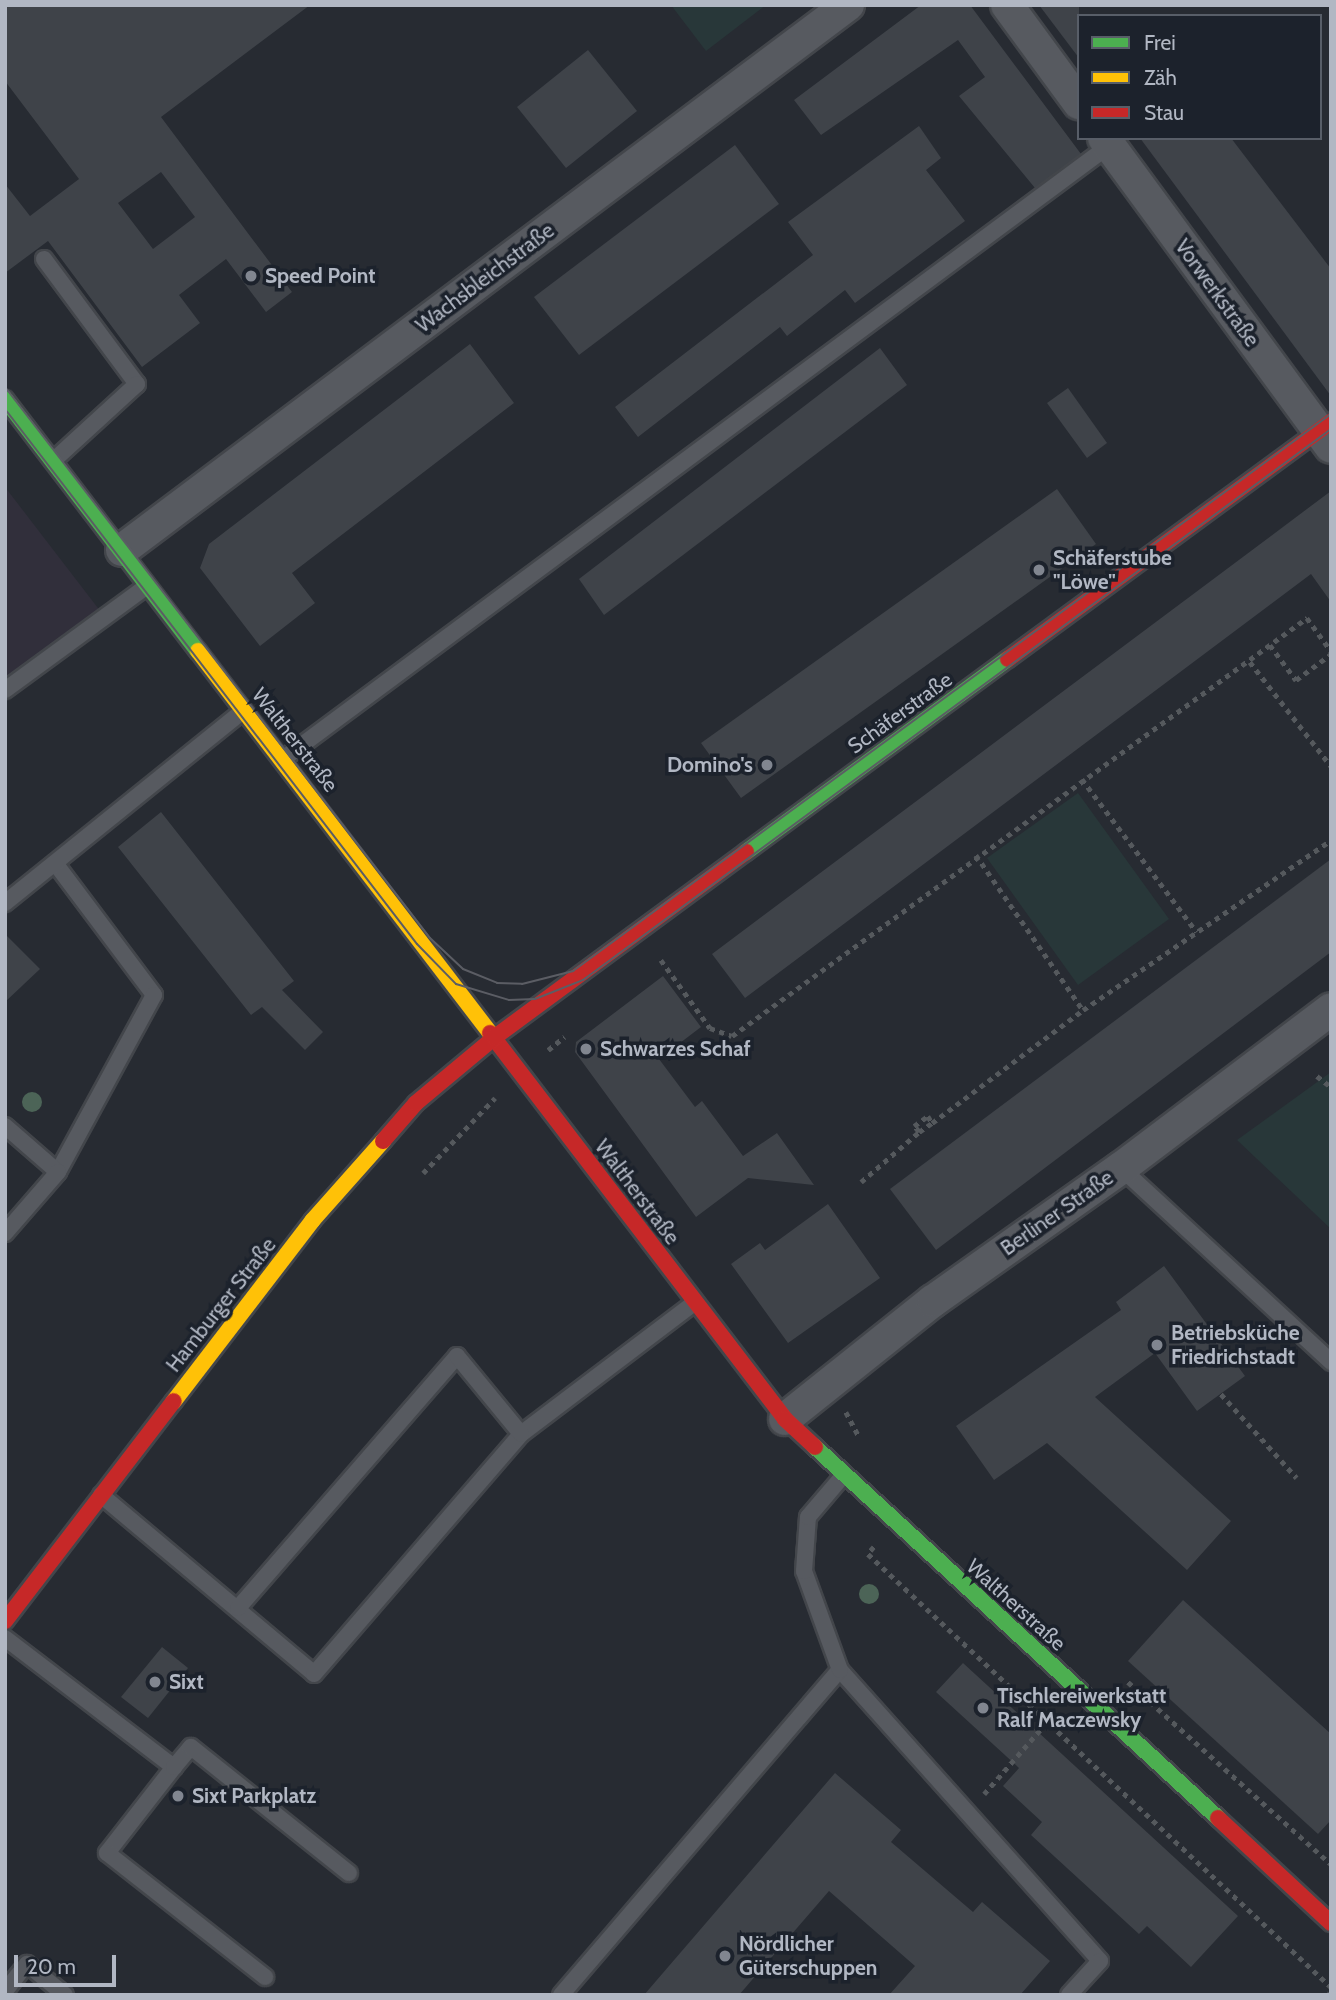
<!DOCTYPE html>
<html>
<head>
<meta charset="utf-8">
<style>
  body { margin:0 }
  #map { position:relative; width:1336px; height:2000px; overflow:hidden; background:#272b32; font-family:Cabin,sans-serif }
  div>[style] { position:absolute }
  .medical>* { inset:0; background:#312f3b }
  .green>* { inset:0; background:#283739 }
  .building>* { inset:0; background:#3f4349 }
  .path>* { height:4.5px; margin-top:-2.25px; transform-origin:0; background:repeating-linear-gradient(90deg,#55595d 0 5px,transparent 0 10px) }
  .roads { filter:drop-shadow(2px 0 #43464b) drop-shadow(-2px 0 #43464b) drop-shadow(0 2px #43464b) drop-shadow(0 -2px #43464b) }
  .lane>* { height:16px; margin:-8px; padding:0 8px; transform-origin:8px; border-radius:8px; background:#575a60 }
  .street>* { height:32px; margin:-16px; padding:0 16px; transform-origin:16px; border-radius:16px; background:#575a60 }
  .fast>* { height:16px; margin:-8px; padding:0 8px; transform-origin:8px; border-radius:8px; background:#4caf50 }
  .slow>* { height:16px; margin:-8px; padding:0 8px; transform-origin:8px; border-radius:8px; background:#ffc107 }
  .jam>* { height:16px; margin:-8px; padding:0 8px; transform-origin:8px; border-radius:8px; background:#c62828 }
  .tram>* { height:2px; margin:-1px; padding:0 1px; transform-origin:1px; border-radius:1px; background:#5b5d64 }
  .rail>* { height:8px; margin-top:-4px; transform-origin:0; background:repeating-linear-gradient(90deg,#1c222c 0 16px,#5b5d64 0 32px); box-sizing:border-box; border-block:2px solid #5b5d64 }
  .trees>* { width:20px; height:20px; margin:-10px; border-radius:50%; background:#4c6457 }
  .dots>* { width:19px; height:19px; translate:-50% -50%; box-sizing:border-box; border:4px solid #1c222c; border-radius:50% }
  span { translate:-50% -50%; white-space:nowrap; text-align:center; line-height:1.15; -webkit-text-stroke:7px #1c222c; paint-order:stroke }
  .poi-label { font-size:21px; color:#b1b7c3; font-weight:700 }
  .left { translate:0 -50%; text-align:left }
  .right { translate:-100% -50%; text-align:right }
  .street-label { font-size:21px; color:#b1b7c3 }
  .frame { position:absolute; inset:0; border:7px solid #b1b7c3; pointer-events:none }
  .legend { position:absolute; left:1077px; top:14px; width:245px; height:126px; box-sizing:border-box; background:#1c222c; border:2px solid #585e68; margin:0; padding:9px 12px; list-style:none; font-size:21px; color:#b1b7c3 }
  .legend li { display:flex; align-items:center; gap:14px; height:35px }
  .legend b { width:35px; border:2px solid #585e68 }
  .scale { position:absolute; left:14px; top:1955px; width:102px; height:32px; box-sizing:border-box; border:4px solid #b1b7c3; border-top:0; padding-left:9px; font-size:21px; line-height:24px; white-space:nowrap; color:#b1b7c3; -webkit-text-stroke:5px #1c222c; paint-order:stroke }
</style>
</head>
<body>
<div id="map">
  <div class="medical">
    <i style="clip-path:polygon(5px 487px,111px 625px,5px 701px)"></i>
  </div>
  <div class="green">
    <i style="clip-path:polygon(671px 5px,766px 5px,706px 51px)"></i>
    <i style="clip-path:polygon(1078px 793px,1169px 919px,1078px 985px,987px 858px)"></i>
    <i style="clip-path:polygon(1331px 1072px,1331px 1229px,1237px 1140px)"></i>
  </div>
  <div class="building">
    <i style="clip-path:polygon(evenodd,5px 5px,310px 5px,161px 117px,292px 292px,266px 312px,226px 259px,179px 295px,200px 323px,142px 367px,48px 241px,5px 273px,5px 184px,30px 216px,79px 179px,5px 81px,5px 5px,161px 172px,195px 217px,153px 249px,118px 203px,161px 172px)"></i>
    <i style="clip-path:polygon(921px 5px,970px 5px,1081px 154px,1035px 188px,959px 96px,985px 77px,958px 40px,821px 135px,794px 100px)"></i>
    <i style="clip-path:polygon(1039px 5px,1079px 5px,1079px 58px)"></i>
    <i style="clip-path:polygon(588px 50px,637px 111px,566px 168px,517px 107px)"></i>
    <i style="clip-path:polygon(919px 126px,941px 158px,926px 170px,965px 221px,855px 303px,845px 290px,787px 336px,780px 327px,638px 437px,615px 407px,813px 255px,788px 222px)"></i>
    <i style="clip-path:polygon(1140px 138px,1231px 138px,1331px 269px,1331px 396px)"></i>
    <i style="clip-path:polygon(735px 145px,779px 204px,579px 355px,534px 297px)"></i>
    <i style="clip-path:polygon(470px 344px,514px 403px,292px 573px,315px 603px,260px 646px,200px 568px,209px 544px)"></i>
    <i style="clip-path:polygon(880px 348px,907px 385px,604px 615px,579px 579px)"></i>
    <i style="clip-path:polygon(1068px 388px,1107px 443px,1087px 458px,1047px 403px)"></i>
    <i style="clip-path:polygon(1057px 489px,1096px 544px,741px 798px,701px 743px)"></i>
    <i style="clip-path:polygon(1331px 491px,1331px 602px,1311px 574px,745px 998px,712px 954px)"></i>
    <i style="clip-path:polygon(161px 812px,294px 981px,282px 990px,323px 1032px,305px 1050px,262px 1007px,251px 1015px,118px 847px)"></i>
    <i style="clip-path:polygon(1331px 859px,1331px 952px,936px 1250px,890px 1189px)"></i>
    <i style="clip-path:polygon(5px 934px,40px 969px,5px 1002px)"></i>
    <i style="clip-path:polygon(663px 976px,701px 1027px,659px 1059px,695px 1107px,702px 1101px,743px 1156px,777px 1133px,814px 1185px,748px 1178px,696px 1217px,575px 1052px,576px 1042px)"></i>
    <i style="clip-path:polygon(828px 1204px,880px 1278px,788px 1343px,731px 1264px,760px 1243px,765px 1250px)"></i>
    <i style="clip-path:polygon(1164px 1266px,1245px 1376px,1197px 1411px,1155px 1353px,1095px 1397px,1231px 1521px,1187px 1570px,1047px 1443px,994px 1480px,956px 1426px,1121px 1310px,1116px 1302px)"></i>
    <i style="clip-path:polygon(1183px 1600px,1331px 1734px,1331px 1820px,1318px 1834px,1128px 1661px)"></i>
    <i style="clip-path:polygon(162px 1647px,188px 1668px,148px 1718px,121px 1697px)"></i>
    <i style="clip-path:polygon(963px 1663px,1238px 1916px,1191px 1967px,1147px 1926px,1139px 1934px,1031px 1835px,1042px 1822px,1003px 1786px,1019px 1768px,936px 1692px)"></i>
    <i style="clip-path:polygon(835px 1773px,901px 1830px,891px 1842px,973px 1912px,982px 1902px,1050px 1961px,1020px 1995px,889px 1995px,915px 1966px,829px 1891px,739px 1995px,644px 1995px)"></i>
  </div>
  <div class="path">
    <i style="left:1270px;top:645px;width:44px;rotate:53.4deg"></i>
    <i style="left:1296px;top:680px;width:44px;rotate:-36.6deg"></i>
    <i style="left:1250px;top:662px;width:132px;rotate:52.1deg"></i>
    <i style="left:1082px;top:779px;width:191px;rotate:53.1deg"></i>
    <i style="left:976px;top:855px;width:188px;rotate:55.4deg"></i>
    <i style="left:1083px;top:1010px;width:301px;rotate:-34.4deg"></i>
    <i style="left:661px;top:960px;width:84px;rotate:54.2deg"></i>
    <i style="left:710px;top:1028px;width:23px;rotate:20deg"></i>
    <i style="left:732px;top:1036px;width:711px;rotate:-36.02deg"></i>
    <i style="left:1307px;top:618px;width:41px;rotate:54deg"></i>
    <i style="left:548px;top:1050px;width:21px;rotate:-39deg"></i>
    <i style="left:1317px;top:1076px;width:18px;rotate:38deg"></i>
    <i style="left:919px;top:1132px;width:16px;rotate:-35deg"></i>
    <i style="left:423px;top:1173px;width:104px;rotate:-46.2deg"></i>
    <i style="left:861px;top:1182px;width:77px;rotate:-40.8deg"></i>
    <i style="left:919px;top:1132px;width:8px;rotate:-130deg"></i>
    <i style="left:914px;top:1126px;width:17px;rotate:-36deg"></i>
    <i style="left:928px;top:1116px;width:8px;rotate:60deg"></i>
    <i style="left:932px;top:1123px;width:189px;rotate:-36.8deg"></i>
    <i style="left:1221px;top:1394px;width:113px;rotate:47.9deg"></i>
    <i style="left:846px;top:1412px;width:27px;rotate:62deg"></i>
    <i style="left:874px;top:1547px;width:9px;rotate:131deg"></i>
    <i style="left:868px;top:1554px;width:634px;rotate:43.08deg"></i>
    <i style="left:1128px;top:1682px;width:273px;rotate:41.9deg"></i>
    <i style="left:984px;top:1794px;width:97px;rotate:-48.8deg"></i>
  </div>
  <div class="roads">
    <div class="lane">
      <i style="left:44px;top:259px;width:156px;rotate:53.4deg"></i>
      <i style="left:137px;top:384px;width:114px;rotate:137.5deg"></i>
      <i style="left:5px;top:690px;width:176px;rotate:-36.2deg"></i>
      <i style="left:283px;top:759px;width:1030px;rotate:-36.59deg"></i>
      <i style="left:55px;top:863px;width:165px;rotate:53.1deg"></i>
      <i style="left:154px;top:995px;width:201px;rotate:118.5deg"></i>
      <i style="left:5px;top:903px;width:306px;rotate:-38.9deg"></i>
      <i style="left:5px;top:1126px;width:70px;rotate:41deg"></i>
      <i style="left:58px;top:1172px;width:81px;rotate:131deg"></i>
      <i style="left:1121px;top:1168px;width:286px;rotate:42.7deg"></i>
      <i style="left:101px;top:1495px;width:278px;rotate:40deg"></i>
      <i style="left:314px;top:1674px;width:317px;rotate:-49.2deg"></i>
      <i style="left:521px;top:1434px;width:216px;rotate:-37.1deg"></i>
      <i style="left:238px;top:1608px;width:334px;rotate:-49deg"></i>
      <i style="left:457px;top:1356px;width:101px;rotate:50.6deg"></i>
      <i style="left:5px;top:1638px;width:213px;rotate:37.4deg"></i>
      <i style="left:174px;top:1767px;width:109px;rotate:127.9deg"></i>
      <i style="left:107px;top:1853px;width:201px;rotate:38.1deg"></i>
      <i style="left:840px;top:1670px;width:390px;rotate:48.2deg"></i>
      <i style="left:1100px;top:1961px;width:46px;rotate:132.4deg"></i>
      <i style="left:174px;top:1767px;width:26px;rotate:-50deg"></i>
      <i style="left:191px;top:1747px;width:202px;rotate:38.6deg"></i>
      <i style="left:5px;top:1991px;width:35px;rotate:-51deg"></i>
      <i style="left:27px;top:1964px;width:49px;rotate:39.2deg"></i>
      <i style="left:561px;top:1995px;width:428px;rotate:-49.4deg"></i>
      <i style="left:840px;top:1670px;width:105px;rotate:-110deg"></i>
      <i style="left:804px;top:1571px;width:54px;rotate:-85.8deg"></i>
      <i style="left:808px;top:1517px;width:52px;rotate:-49.6deg"></i>
    </div>
    <div class="street">
      <i style="left:1007px;top:5px;width:122px;rotate:53.7deg"></i>
      <i style="left:1104px;top:138px;width:383px;rotate:53.7deg"></i>
      <i style="left:122px;top:550px;width:908px;rotate:-36.9deg"></i>
      <i style="left:785px;top:1419px;width:189px;rotate:-38.6deg"></i>
      <i style="left:933px;top:1301px;width:230px;rotate:-35.3deg"></i>
      <i style="left:1121px;top:1168px;width:263px;rotate:-37.1deg"></i>
    </div>
    <div class="fast">
      <i style="left:5px;top:399px;width:317px;rotate:52.6deg"></i>
      <i style="left:746px;top:852px;width:325px;rotate:-36.4deg"></i>
      <i style="left:815px;top:1447px;width:548px;rotate:42.63deg"></i>
    </div>
    <div class="slow">
      <i style="left:198px;top:651px;width:481px;rotate:52.6deg"></i>
      <i style="left:174px;top:1401px;width:227px;rotate:-52.5deg"></i>
      <i style="left:312px;top:1221px;width:107px;rotate:-48.4deg"></i>
    </div>
    <div class="jam">
      <i style="left:1008px;top:659px;width:401px;rotate:-36.3deg"></i>
      <i style="left:490px;top:1033px;width:486px;rotate:52.6deg"></i>
      <i style="left:785px;top:1419px;width:41px;rotate:43deg"></i>
      <i style="left:383px;top:1141px;width:50px;rotate:-49deg"></i>
      <i style="left:416px;top:1103px;width:103px;rotate:-39.9deg"></i>
      <i style="left:495px;top:1037px;width:312px;rotate:-36.4deg"></i>
      <i style="left:5px;top:1621px;width:277px;rotate:-52.5deg"></i>
      <i style="left:1218px;top:1818px;width:154px;rotate:42.9deg"></i>
    </div>
  </div>
  <div class="tram">
    <i style="left:5px;top:387px;width:696px;rotate:52.36deg"></i>
    <i style="left:430px;top:938px;width:45px;rotate:43.2deg"></i>
    <i style="left:463px;top:969px;width:37px;rotate:22deg"></i>
    <i style="left:497px;top:983px;width:25px;rotate:2deg"></i>
    <i style="left:522px;top:984px;width:53px;rotate:-14.3deg"></i>
    <i style="left:573px;top:971px;width:941px;rotate:-36.31deg"></i>
    <i style="left:5px;top:409px;width:675px;rotate:52.4deg"></i>
    <i style="left:417px;top:944px;width:56px;rotate:45.7deg"></i>
    <i style="left:456px;top:984px;width:55px;rotate:16.8deg"></i>
    <i style="left:509px;top:1000px;width:26px;rotate:-2deg"></i>
    <i style="left:535px;top:999px;width:52px;rotate:-21.6deg"></i>
    <i style="left:583px;top:980px;width:929px;rotate:-36.38deg"></i>
  </div>
  <div class="rail">
    <i style="left:1330px;top:1995px;width:1px;rotate:-45deg"></i>
  </div>
  <div class="trees">
    <i style="left:32px;top:1102px"></i>
    <i style="left:869px;top:1594px"></i>
  </div>
  <div class="dots">
    <i style="left:251px;top:276px;background:#818690"></i>
    <i style="left:1039px;top:570px;background:#818690"></i>
    <i style="left:767px;top:765px;background:#818690"></i>
    <i style="left:586px;top:1049px;background:#818690"></i>
    <i style="left:1157px;top:1345px;background:#818690"></i>
    <i style="left:155px;top:1682px;background:#818690"></i>
    <i style="left:983px;top:1708px;background:#818690"></i>
    <i style="left:178px;top:1796px;background:#818690"></i>
    <i style="left:725px;top:1956px;background:#818690"></i>
  </div>
  <div class="poi-label">
    <span class="left" style="left:265px;top:276px">Speed Point</span>
    <span class="left" style="left:1053px;top:570px">Schäferstube<br>"Löwe"</span>
    <span class="right" style="left:753px;top:765px">Domino's</span>
    <span class="left" style="left:600px;top:1049px">Schwarzes Schaf</span>
    <span class="left" style="left:1171px;top:1345px">Betriebsküche<br>Friedrichstadt</span>
    <span class="left" style="left:169px;top:1682px">Sixt</span>
    <span class="left" style="left:997px;top:1708px">Tischlereiwerkstatt<br>Ralf Maczewsky</span>
    <span class="left" style="left:192px;top:1796px">Sixt Parkplatz</span>
    <span class="left" style="left:739px;top:1956px">Nördlicher<br>Güterschuppen</span>
  </div>
  <div class="street-label">
    <span style="left:485px;top:278px;rotate:-37deg">Wachsbleichstraße</span>
    <span style="left:1217px;top:293px;rotate:54deg">Vorwerkstraße</span>
    <span style="left:900px;top:713px;rotate:-36deg">Schäferstraße</span>
    <span style="left:295px;top:740px;rotate:52deg">Waltherstraße</span>
    <span style="left:637px;top:1192px;rotate:53deg">Waltherstraße</span>
    <span style="left:1057px;top:1213px;rotate:-35deg">Berliner Straße</span>
    <span style="left:221px;top:1305px;rotate:-52deg">Hamburger Straße</span>
    <span style="left:1016px;top:1605px;rotate:42deg">Waltherstraße</span>
  </div>
  <div class="frame"></div>
  <ul class="legend">
  <li><b style="height:9px;background:#4caf50"></b>Frei</li>
  <li><b style="height:9px;background:#ffc107"></b>Zäh</li>
  <li><b style="height:9px;background:#c62828"></b>Stau</li>
  </ul>
  <div class="scale">20 m</div>
</div>
</body>
</html>
